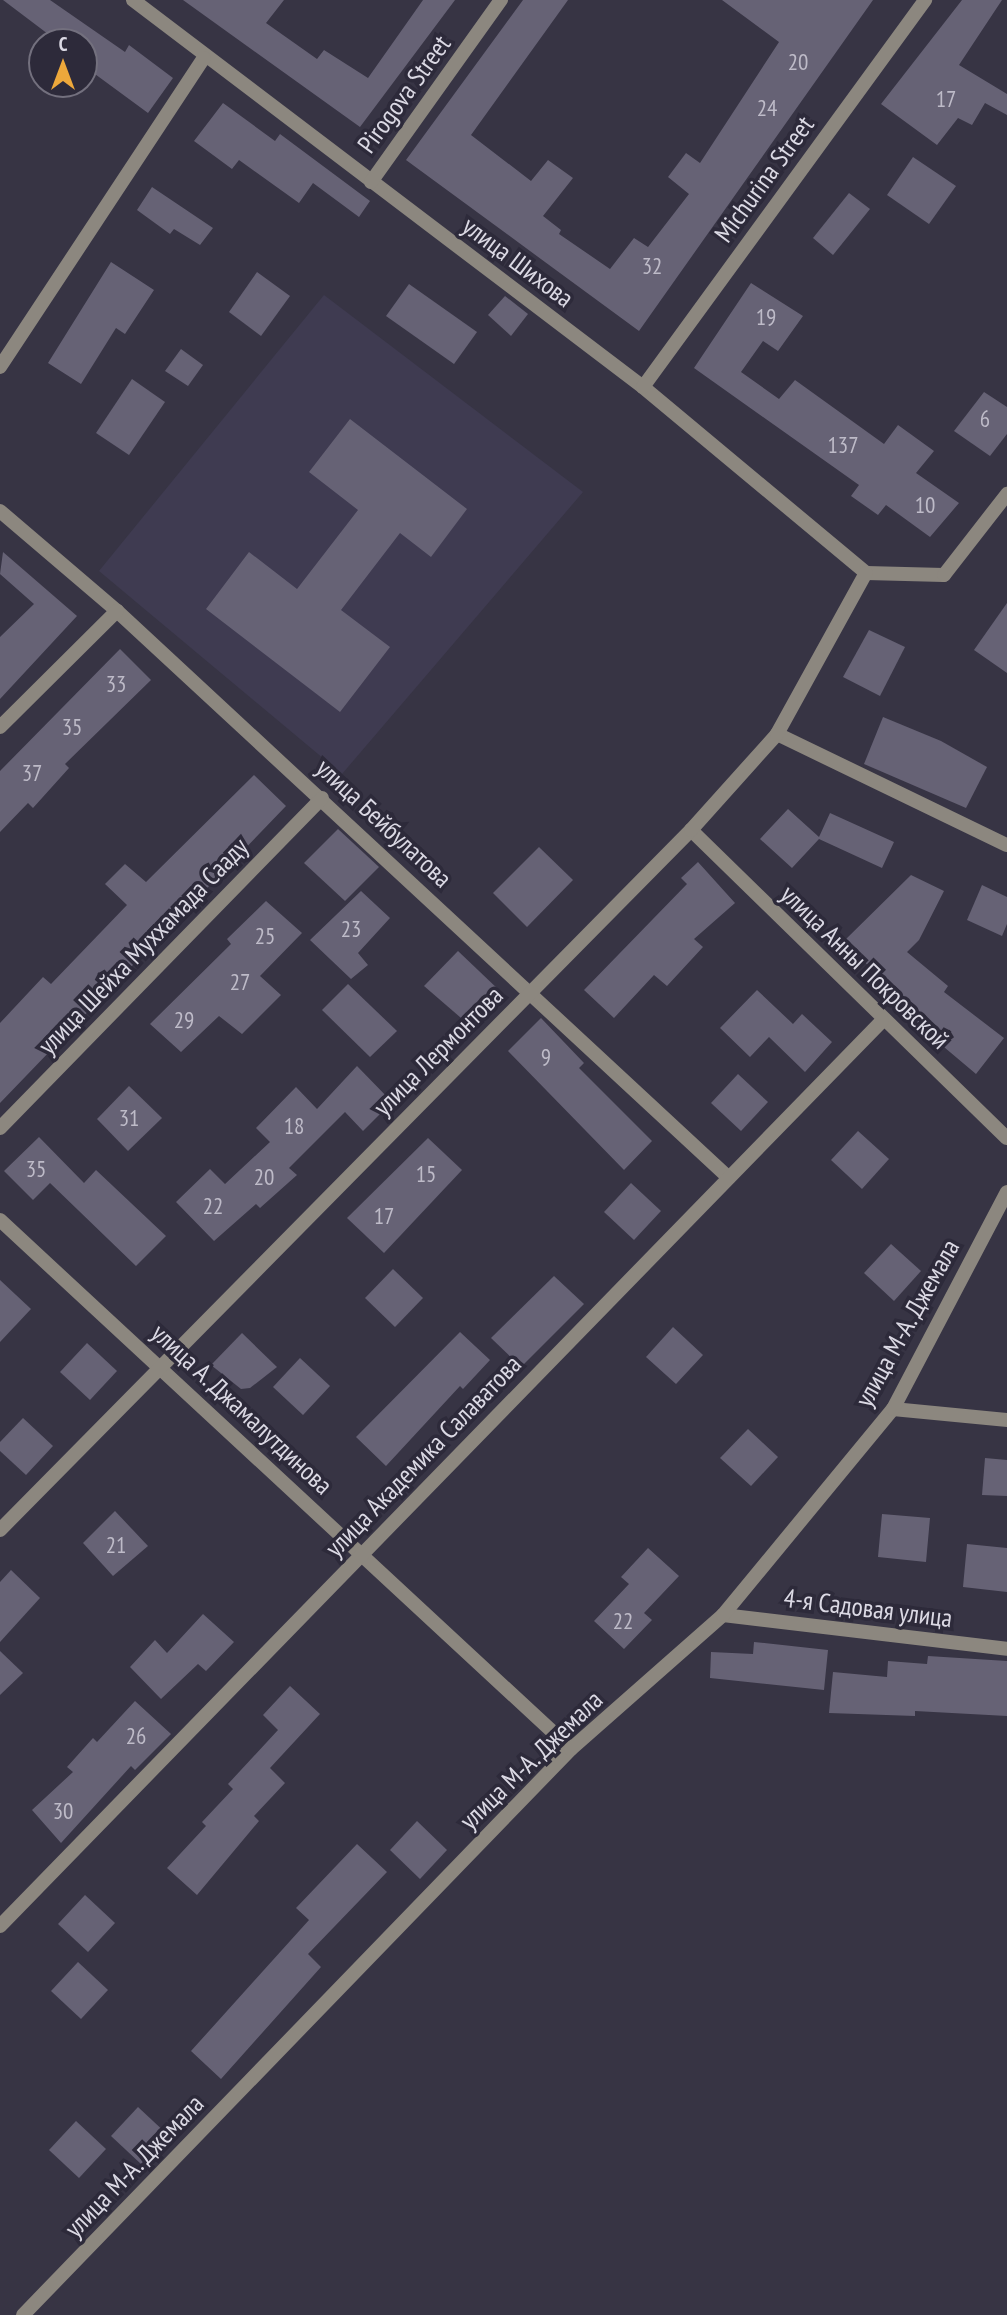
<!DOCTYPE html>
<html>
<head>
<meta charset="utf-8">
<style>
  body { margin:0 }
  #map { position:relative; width:1007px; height:2315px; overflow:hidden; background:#373444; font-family:"PT Sans Narrow",sans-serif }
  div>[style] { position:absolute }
  .built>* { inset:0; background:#3f3b51 }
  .building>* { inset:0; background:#666275 }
  .minor>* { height:14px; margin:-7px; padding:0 7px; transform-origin:7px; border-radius:7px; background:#8c877f }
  span { translate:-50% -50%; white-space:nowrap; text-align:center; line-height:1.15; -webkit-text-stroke:7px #2d2a3a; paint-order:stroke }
  .number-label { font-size:23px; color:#bebbc8 }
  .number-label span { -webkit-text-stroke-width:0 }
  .street-label { font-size:26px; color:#dbd9e4 }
  .north { position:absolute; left:28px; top:28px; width:70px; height:70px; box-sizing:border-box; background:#2d2a3a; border:2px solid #73707e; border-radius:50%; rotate:0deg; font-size:19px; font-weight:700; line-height:28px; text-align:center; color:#dbd9e4 }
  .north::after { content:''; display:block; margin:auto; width:24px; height:32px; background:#eda83b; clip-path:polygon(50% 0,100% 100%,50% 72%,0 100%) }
</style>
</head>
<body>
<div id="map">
  <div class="built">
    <i style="clip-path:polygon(324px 295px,583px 492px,342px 774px,99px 571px)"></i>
  </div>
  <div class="building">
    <i style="clip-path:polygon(3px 0,50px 0,125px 52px,129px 45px,173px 78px,148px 113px,84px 66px,84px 42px,42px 42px,48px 34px)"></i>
    <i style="clip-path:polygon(183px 0,284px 0,266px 23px,317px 59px,324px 50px,368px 78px,423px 0,455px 0,360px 127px)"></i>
    <i style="clip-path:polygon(523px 0,568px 0,471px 135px,531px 181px,548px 160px,573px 178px,543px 216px,561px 230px,559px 234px,610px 269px,634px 238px,648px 247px,689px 194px,668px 177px,686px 153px,700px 163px,779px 42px,722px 0,873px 0,639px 331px,406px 160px)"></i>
    <i style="clip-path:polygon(962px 0,1002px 0,959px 65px,1007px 94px,1007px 115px,985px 103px,972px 125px,958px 118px,937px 145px,881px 104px)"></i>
    <i style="clip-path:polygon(223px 103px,275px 141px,280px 134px,370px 201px,359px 217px,313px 183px,299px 203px,239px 160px,232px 169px,194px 141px)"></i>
    <i style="clip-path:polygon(913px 157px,956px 186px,929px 224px,887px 195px)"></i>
    <i style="clip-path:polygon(152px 187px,213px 228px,200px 245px,174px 229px,170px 234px,137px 210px)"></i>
    <i style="clip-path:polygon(849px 193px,870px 209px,833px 255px,813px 238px)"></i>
    <i style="clip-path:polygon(111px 262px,154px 290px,125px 334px,116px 328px,81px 384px,48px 363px)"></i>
    <i style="clip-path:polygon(257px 272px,290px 296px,261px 336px,229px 312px)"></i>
    <i style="clip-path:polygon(751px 283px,803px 316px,778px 351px,763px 341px,741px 372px,779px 399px,795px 380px,884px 444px,898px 425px,934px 451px,916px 473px,959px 503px,930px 537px,886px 505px,878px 515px,851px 496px,859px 485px,694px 368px)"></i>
    <i style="clip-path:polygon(409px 284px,477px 332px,454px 364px,386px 316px)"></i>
    <i style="clip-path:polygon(505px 296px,528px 314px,511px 336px,488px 315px)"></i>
    <i style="clip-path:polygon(181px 349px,203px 365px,188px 386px,165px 371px)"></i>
    <i style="clip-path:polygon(132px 379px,165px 402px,129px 455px,96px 433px)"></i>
    <i style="clip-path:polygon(984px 392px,1007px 407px,1007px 434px,990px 456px,954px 431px)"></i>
    <i style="clip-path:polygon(350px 419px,467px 509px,431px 557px,400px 533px,341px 610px,390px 647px,340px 712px,206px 609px,249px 552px,297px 589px,358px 510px,309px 472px)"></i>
    <i style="clip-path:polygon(3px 552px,77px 616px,0 699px,0 637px,34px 604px,0 574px)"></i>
    <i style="clip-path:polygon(1007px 603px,1007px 673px,974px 650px)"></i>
    <i style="clip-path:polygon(869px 630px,905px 647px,880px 696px,843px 677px)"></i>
    <i style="clip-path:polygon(120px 649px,151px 680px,65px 764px,69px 768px,33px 808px,28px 803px,0 832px,0 771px)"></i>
    <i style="clip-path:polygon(883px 717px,941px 741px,987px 767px,966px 808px,864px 764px)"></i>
    <i style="clip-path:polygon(254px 775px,286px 806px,0 1103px,0 1023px,43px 977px,51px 984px,127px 905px,105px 884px,125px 864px,146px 882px)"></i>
    <i style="clip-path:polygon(788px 809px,819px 837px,830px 813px,894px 842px,882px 868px,819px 839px,792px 868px,760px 839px)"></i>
    <i style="clip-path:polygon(338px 829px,379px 867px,345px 901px,304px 863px)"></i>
    <i style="clip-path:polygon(539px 847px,573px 880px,527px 927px,493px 893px)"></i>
    <i style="clip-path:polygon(698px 862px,735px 903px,694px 939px,703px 947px,667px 986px,654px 975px,614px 1018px,584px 990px,687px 884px,681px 878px)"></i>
    <i style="clip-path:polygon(911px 875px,944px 891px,919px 940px,907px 952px,948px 986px,944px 992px,1004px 1038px,976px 1074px,887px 999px,893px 991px,844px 941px)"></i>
    <i style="clip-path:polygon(982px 885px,1007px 897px,1007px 924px,1002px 936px,967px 920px)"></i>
    <i style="clip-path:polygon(361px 891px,390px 918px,358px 953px,368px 965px,351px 979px,310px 940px)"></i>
    <i style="clip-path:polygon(266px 901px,302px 933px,260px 976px,281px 995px,242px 1034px,219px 1016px,181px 1052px,150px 1024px,231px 944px,227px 939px)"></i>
    <i style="clip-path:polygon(458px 951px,500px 991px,468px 1024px,424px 986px)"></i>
    <i style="clip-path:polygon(348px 984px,397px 1031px,370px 1057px,322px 1010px)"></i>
    <i style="clip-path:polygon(757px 990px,793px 1024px,802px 1014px,832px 1042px,805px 1072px,769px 1037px,750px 1057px,720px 1028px)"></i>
    <i style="clip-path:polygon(541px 1018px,584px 1063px,579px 1068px,652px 1141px,624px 1170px,508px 1051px)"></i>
    <i style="clip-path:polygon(357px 1066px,392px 1102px,363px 1131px,345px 1112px,289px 1168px,297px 1175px,260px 1208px,256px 1204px,214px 1241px,176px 1202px,210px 1169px,225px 1184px,270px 1142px,256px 1128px,296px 1087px,317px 1109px)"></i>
    <i style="clip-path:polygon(738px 1074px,768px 1102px,741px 1131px,711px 1103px)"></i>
    <i style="clip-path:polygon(129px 1086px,162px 1118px,128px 1151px,97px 1119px)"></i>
    <i style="clip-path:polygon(858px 1131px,889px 1159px,862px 1189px,831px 1160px)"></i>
    <i style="clip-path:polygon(39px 1137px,84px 1183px,96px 1170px,166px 1236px,136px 1266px,50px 1183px,33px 1200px,4px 1171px)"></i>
    <i style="clip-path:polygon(428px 1138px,462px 1170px,384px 1253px,347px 1218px)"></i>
    <i style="clip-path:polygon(631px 1183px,661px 1211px,634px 1240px,604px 1212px)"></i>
    <i style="clip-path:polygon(891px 1244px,921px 1271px,894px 1301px,864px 1273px)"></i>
    <i style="clip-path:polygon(393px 1269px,423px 1298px,395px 1327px,365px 1298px)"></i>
    <i style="clip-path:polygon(554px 1276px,584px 1304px,521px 1367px,491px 1338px)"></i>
    <i style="clip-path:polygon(0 1280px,31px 1309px,0 1342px)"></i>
    <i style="clip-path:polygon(673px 1327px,703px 1355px,676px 1384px,646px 1357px)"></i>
    <i style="clip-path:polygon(460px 1332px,490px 1360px,463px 1389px,460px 1386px,386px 1466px,356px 1437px)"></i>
    <i style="clip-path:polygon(242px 1333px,277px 1367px,250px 1388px,241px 1389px,211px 1365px)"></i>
    <i style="clip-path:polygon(87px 1343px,117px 1371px,90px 1400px,60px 1372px)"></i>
    <i style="clip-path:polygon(300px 1358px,330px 1386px,303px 1415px,273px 1387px)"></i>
    <i style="clip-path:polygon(23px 1418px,53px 1446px,26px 1475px,0 1451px,0 1442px)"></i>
    <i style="clip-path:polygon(748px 1429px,778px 1457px,751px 1486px,720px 1458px)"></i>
    <i style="clip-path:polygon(985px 1458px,1007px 1460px,1007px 1496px,982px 1495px)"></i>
    <i style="clip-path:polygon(115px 1511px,148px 1546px,113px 1576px,83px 1543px)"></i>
    <i style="clip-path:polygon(882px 1514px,930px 1518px,926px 1562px,878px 1557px)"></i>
    <i style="clip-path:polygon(967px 1544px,1007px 1548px,1007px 1592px,963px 1587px)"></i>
    <i style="clip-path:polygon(648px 1548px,679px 1576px,644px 1613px,652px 1620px,624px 1649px,594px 1621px,629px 1584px,621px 1577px)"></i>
    <i style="clip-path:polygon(11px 1570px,40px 1598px,0 1642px,0 1582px)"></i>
    <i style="clip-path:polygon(203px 1614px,234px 1642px,206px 1671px,198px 1664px,161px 1699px,130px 1667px,155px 1640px,167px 1653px)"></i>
    <i style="clip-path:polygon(754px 1642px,828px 1650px,824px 1690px,710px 1678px,711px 1652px,753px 1654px)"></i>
    <i style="clip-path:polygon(0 1651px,23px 1673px,0 1695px)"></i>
    <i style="clip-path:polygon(928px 1656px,1007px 1661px,1007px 1716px,915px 1711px,915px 1716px,829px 1713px,833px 1672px,887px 1677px,888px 1661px,927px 1664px)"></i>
    <i style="clip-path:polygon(290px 1686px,320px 1714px,270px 1768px,285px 1783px,254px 1816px,259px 1821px,197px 1895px,167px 1868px,206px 1826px,202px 1822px,233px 1789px,228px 1784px,278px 1730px,263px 1715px)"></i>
    <i style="clip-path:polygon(135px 1701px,171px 1734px,135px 1770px,131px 1766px,61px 1843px,32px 1810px,73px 1772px,67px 1767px,93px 1738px,97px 1742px)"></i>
    <i style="clip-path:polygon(417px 1821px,447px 1850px,420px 1879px,390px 1850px)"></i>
    <i style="clip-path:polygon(357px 1844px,387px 1872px,308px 1954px,321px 1967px,221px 2079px,191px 2051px,309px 1920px,296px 1908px)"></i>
    <i style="clip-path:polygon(85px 1895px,115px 1923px,88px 1952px,58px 1924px)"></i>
    <i style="clip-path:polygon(78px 1962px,108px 1990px,81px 2019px,51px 1991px)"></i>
    <i style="clip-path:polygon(138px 2107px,168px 2135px,141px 2164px,111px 2136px)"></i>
    <i style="clip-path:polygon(76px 2121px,106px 2149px,79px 2178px,49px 2150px)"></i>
  </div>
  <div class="minor">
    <i style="left:133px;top:0;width:640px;rotate:37.19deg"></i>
    <i style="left:643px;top:387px;width:290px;rotate:39.8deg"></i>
    <i style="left:371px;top:182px;width:224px;rotate:-54.5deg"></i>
    <i style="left:0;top:367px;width:370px;rotate:-56.6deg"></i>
    <i style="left:643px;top:387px;width:479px;rotate:-53.9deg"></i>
    <i style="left:0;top:511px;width:154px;rotate:40.5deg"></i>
    <i style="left:117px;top:611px;width:834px;rotate:42.81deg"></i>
    <i style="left:866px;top:573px;width:78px;rotate:1.5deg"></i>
    <i style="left:944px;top:575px;width:103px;rotate:-52.1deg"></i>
    <i style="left:0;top:727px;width:165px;rotate:-44.8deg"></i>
    <i style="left:777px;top:734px;width:255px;rotate:25.8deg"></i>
    <i style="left:691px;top:830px;width:441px;rotate:44.3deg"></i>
    <i style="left:0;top:1128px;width:461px;rotate:-45.7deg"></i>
    <i style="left:0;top:1220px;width:778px;rotate:42.81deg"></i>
    <i style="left:893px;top:1409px;width:115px;rotate:5.5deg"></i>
    <i style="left:0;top:1530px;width:984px;rotate:-45.37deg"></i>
    <i style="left:691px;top:830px;width:129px;rotate:-48.1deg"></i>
    <i style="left:777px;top:734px;width:184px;rotate:-61.1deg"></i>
    <i style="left:723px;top:1615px;width:286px;rotate:6.8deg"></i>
    <i style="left:0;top:1926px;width:1264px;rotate:-45.74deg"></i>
    <i style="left:23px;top:2315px;width:788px;rotate:-45.93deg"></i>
    <i style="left:571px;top:1749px;width:203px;rotate:-41.4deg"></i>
    <i style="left:723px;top:1615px;width:267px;rotate:-50.5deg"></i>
    <i style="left:893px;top:1409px;width:245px;rotate:-62.3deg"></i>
  </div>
  <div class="number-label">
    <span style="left:798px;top:62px">20</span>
    <span style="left:946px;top:99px">17</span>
    <span style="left:767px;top:108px">24</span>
    <span style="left:652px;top:266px">32</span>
    <span style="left:766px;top:317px">19</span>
    <span style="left:985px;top:419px">6</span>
    <span style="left:843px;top:445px">137</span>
    <span style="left:925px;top:505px">10</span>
    <span style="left:116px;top:684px">33</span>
    <span style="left:72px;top:727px">35</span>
    <span style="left:32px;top:773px">37</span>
    <span style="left:351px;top:929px">23</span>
    <span style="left:265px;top:936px">25</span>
    <span style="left:240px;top:982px">27</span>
    <span style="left:184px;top:1020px">29</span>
    <span style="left:546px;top:1057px">9</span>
    <span style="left:129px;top:1118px">31</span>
    <span style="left:294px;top:1126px">18</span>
    <span style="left:36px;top:1169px">35</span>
    <span style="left:426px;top:1174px">15</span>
    <span style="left:264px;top:1177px">20</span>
    <span style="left:213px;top:1206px">22</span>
    <span style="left:384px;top:1216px">17</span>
    <span style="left:116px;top:1545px">21</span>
    <span style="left:623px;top:1621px">22</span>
    <span style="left:136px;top:1736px">26</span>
    <span style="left:63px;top:1811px">30</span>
  </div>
  <div class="street-label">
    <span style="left:404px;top:94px;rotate:-54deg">Pirogova Street</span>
    <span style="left:764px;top:179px;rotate:-54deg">Michurina Street</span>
    <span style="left:518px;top:262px;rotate:37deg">улица Шихова</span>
    <span style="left:384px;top:823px;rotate:43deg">улица Бейбулатова</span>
    <span style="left:143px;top:946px;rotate:-46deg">улица Шейха Муххамада Сааду</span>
    <span style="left:865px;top:967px;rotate:44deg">улица Анны Покровской</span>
    <span style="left:438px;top:1051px;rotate:-45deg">улица Лермонтова</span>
    <span style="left:907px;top:1323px;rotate:-61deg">улица М-А. Джемала</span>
    <span style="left:242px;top:1409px;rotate:43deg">улица А. Джамалутдинова</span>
    <span style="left:423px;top:1456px;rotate:-46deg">улица Академика Салаватова</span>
    <span style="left:868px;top:1608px;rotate:7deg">4-я Садовая улица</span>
    <span style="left:531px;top:1760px;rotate:-44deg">улица М-А. Джемала</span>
    <span style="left:134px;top:2166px;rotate:-46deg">улица М-А. Джемала</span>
  </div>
  <div class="north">С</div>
</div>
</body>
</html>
